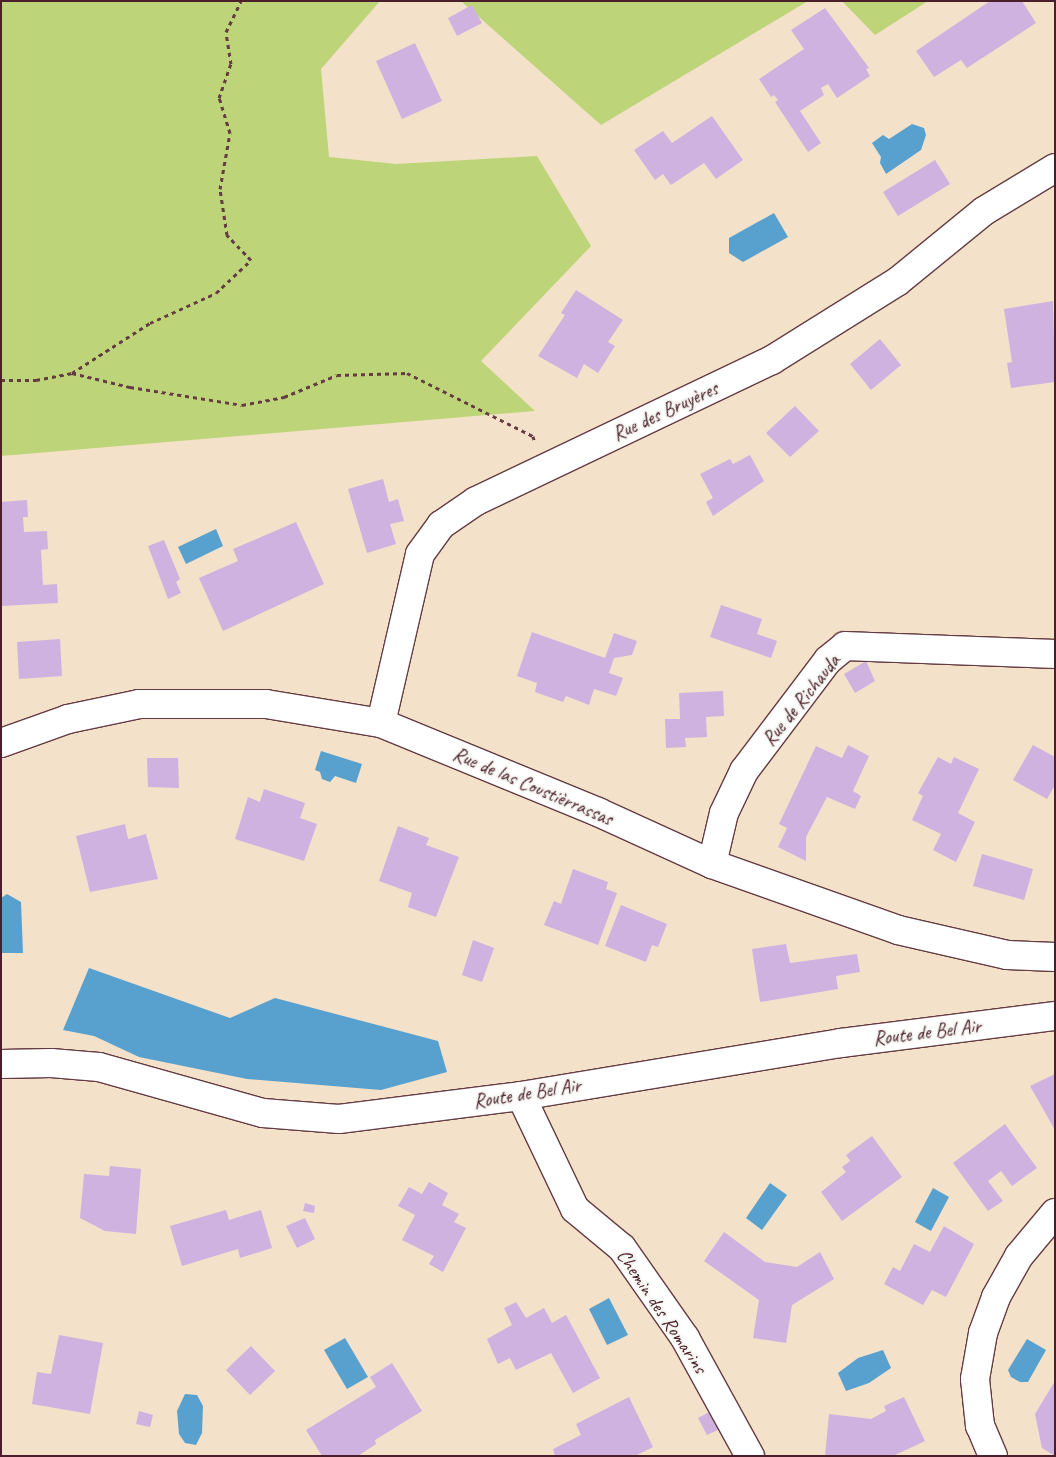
<!DOCTYPE html>
<html>
<head>
<meta charset="utf-8">
<style>
  body { margin:0 }
  #map { position:relative; width:1056px; height:1457px; overflow:hidden; background:#f4e1c9; font-family:Caveat,sans-serif }
  div>[style] { position:absolute }
  .green>* { inset:0; background:#bdd478 }
  .water>* { inset:0; background:#58a1cf }
  .building>* { inset:0; background:#d0b2e1 }
  .path>* { height:3px; margin-top:-1.5px; transform-origin:0; background:repeating-linear-gradient(90deg,#643c43 0 4px,transparent 0 8px) }
  .roads { filter:drop-shadow(1px 0 #643c43) drop-shadow(-1px 0 #643c43) drop-shadow(0 1px #643c43) drop-shadow(0 -1px #643c43) }
  .street>* { height:28px; margin:-14px; padding:0 14px; transform-origin:14px; border-radius:14px; background:#fff }
  .secondary>* { height:28px; margin:-14px; padding:0 14px; transform-origin:14px; border-radius:14px; background:#fff }
  span { translate:-50% -50%; white-space:nowrap; text-align:center; line-height:1.15; -webkit-text-stroke:4px #f6f6f2; paint-order:stroke }
  .street-label { font-size:20px; color:#4a1f2b }
  .frame { position:absolute; inset:0; border:2px solid #4a1f2b; pointer-events:none }
</style>
</head>
<body>
<div id="map">
  <div class="green">
    <i style="clip-path:polygon(1px 1px,380px 1px,321px 69px,329px 157px,396px 164px,537px 156px,591px 246px,481px 361px,535px 411px,1px 456px)"></i>
    <i style="clip-path:polygon(461px 1px,808px 1px,601px 125px)"></i>
    <i style="clip-path:polygon(842px 1px,928px 1px,875px 35px)"></i>
  </div>
  <div class="water">
    <i style="clip-path:polygon(912px 124px,924px 128px,926px 135px,921px 150px,886px 174px,880px 163px,881px 157px,872px 143px,883px 135px,889px 139px)"></i>
    <i style="clip-path:polygon(774px 213px,788px 237px,743px 262px,729px 253px,729px 238px)"></i>
    <i style="clip-path:polygon(216px 529px,223px 546px,186px 564px,178px 547px)"></i>
    <i style="clip-path:polygon(321px 751px,362px 764px,356px 783px,335px 776px,330px 782px,322px 779px,320px 772px,315px 770px)"></i>
    <i style="clip-path:polygon(7px 894px,21px 902px,23px 953px,1px 953px,1px 898px)"></i>
    <i style="clip-path:polygon(89px 968px,230px 1018px,275px 998px,438px 1041px,447px 1072px,381px 1090px,247px 1079px,139px 1057px,94px 1036px,63px 1030px)"></i>
    <i style="clip-path:polygon(770px 1183px,787px 1195px,762px 1230px,746px 1218px)"></i>
    <i style="clip-path:polygon(933px 1188px,949px 1197px,931px 1231px,915px 1222px)"></i>
    <i style="clip-path:polygon(609px 1298px,628px 1335px,607px 1345px,589px 1309px)"></i>
    <i style="clip-path:polygon(345px 1338px,368px 1377px,347px 1389px,324px 1350px)"></i>
    <i style="clip-path:polygon(1027px 1339px,1046px 1350px,1028px 1382px,1020px 1382px,1011px 1377px,1008px 1370px)"></i>
    <i style="clip-path:polygon(883px 1350px,891px 1368px,869px 1383px,846px 1391px,838px 1373px,858px 1358px)"></i>
    <i style="clip-path:polygon(185px 1394px,197px 1395px,203px 1406px,202px 1433px,196px 1445px,185px 1443px,179px 1434px,177px 1411px)"></i>
  </div>
  <div class="building">
    <i style="clip-path:polygon(990px 1px,1022px 1px,1036px 23px,967px 68px,961px 60px,934px 77px,916px 51px)"></i>
    <i style="clip-path:polygon(472px 5px,482px 23px,457px 36px,448px 18px)"></i>
    <i style="clip-path:polygon(825px 8px,869px 68px,866px 69px,870px 76px,837px 98px,828px 84px,821px 88px,824px 95px,800px 111px,821px 143px,808px 152px,775px 102px,778px 100px,774px 95px,771px 97px,759px 79px,804px 49px,791px 30px)"></i>
    <i style="clip-path:polygon(415px 43px,442px 101px,402px 119px,376px 61px)"></i>
    <i style="clip-path:polygon(712px 116px,743px 160px,716px 179px,704px 163px,671px 185px,663px 174px,655px 180px,634px 150px,663px 131px,672px 143px)"></i>
    <i style="clip-path:polygon(935px 160px,950px 184px,898px 216px,883px 192px)"></i>
    <i style="clip-path:polygon(576px 290px,623px 320px,608px 342px,615px 346px,598px 373px,584px 364px,577px 378px,538px 356px,565px 315px,561px 313px)"></i>
    <i style="clip-path:polygon(1053px 301px,1055px 382px,1011px 388px,1007px 363px,1012px 362px,1004px 309px)"></i>
    <i style="clip-path:polygon(880px 339px,901px 365px,871px 390px,850px 364px)"></i>
    <i style="clip-path:polygon(795px 406px,819px 431px,790px 457px,766px 433px)"></i>
    <i style="clip-path:polygon(750px 455px,764px 481px,713px 516px,706px 502px,713px 498px,700px 474px,730px 459px,733px 464px)"></i>
    <i style="clip-path:polygon(383px 479px,389px 502px,398px 499px,404px 521px,390px 524px,396px 544px,367px 553px,348px 489px)"></i>
    <i style="clip-path:polygon(27px 500px,28px 517px,23px 517px,24px 532px,47px 531px,48px 549px,41px 550px,43px 585px,57px 584px,58px 603px,1px 606px,1px 502px)"></i>
    <i style="clip-path:polygon(296px 522px,324px 584px,223px 631px,199px 578px,238px 561px,233px 549px)"></i>
    <i style="clip-path:polygon(164px 540px,180px 579px,176px 582px,181px 593px,168px 599px,148px 546px)"></i>
    <i style="clip-path:polygon(721px 605px,762px 619px,757px 634px,777px 641px,771px 658px,710px 637px)"></i>
    <i style="clip-path:polygon(532px 632px,605px 658px,614px 633px,637px 641px,632px 655px,614px 658px,609px 673px,623px 678px,616px 696px,594px 689px,589px 705px,566px 696px,563px 702px,535px 692px,537px 683px,517px 676px)"></i>
    <i style="clip-path:polygon(60px 639px,62px 676px,19px 679px,17px 642px)"></i>
    <i style="clip-path:polygon(866px 661px,875px 681px,855px 693px,844px 674px)"></i>
    <i style="clip-path:polygon(723px 691px,724px 716px,706px 717px,707px 737px,685px 738px,686px 747px,666px 748px,665px 719px,680px 719px,679px 693px)"></i>
    <i style="clip-path:polygon(848px 745px,869px 756px,853px 791px,861px 796px,855px 809px,827px 797px,806px 837px,806px 861px,778px 847px,787px 828px,779px 824px,816px 746px,842px 758px)"></i>
    <i style="clip-path:polygon(1033px 745px,1055px 757px,1055px 785px,1047px 799px,1013px 780px)"></i>
    <i style="clip-path:polygon(938px 757px,951px 764px,954px 757px,979px 769px,958px 813px,975px 822px,956px 862px,933px 850px,941px 834px,912px 820px,923px 796px,918px 793px)"></i>
    <i style="clip-path:polygon(147px 758px,178px 758px,179px 788px,148px 787px)"></i>
    <i style="clip-path:polygon(264px 789px,305px 803px,300px 818px,317px 824px,304px 861px,235px 839px,248px 797px,260px 802px)"></i>
    <i style="clip-path:polygon(125px 824px,128px 839px,146px 834px,158px 879px,90px 892px,76px 836px)"></i>
    <i style="clip-path:polygon(398px 826px,429px 838px,426px 845px,459px 857px,436px 917px,408px 907px,412px 893px,379px 881px)"></i>
    <i style="clip-path:polygon(982px 854px,1033px 869px,1024px 900px,973px 886px)"></i>
    <i style="clip-path:polygon(573px 869px,608px 882px,606px 889px,617px 893px,598px 945px,544px 925px,554px 901px,561px 904px)"></i>
    <i style="clip-path:polygon(621px 905px,667px 924px,658px 947px,652px 945px,646px 962px,605px 946px)"></i>
    <i style="clip-path:polygon(473px 940px,494px 948px,482px 982px,462px 975px)"></i>
    <i style="clip-path:polygon(786px 944px,790px 963px,857px 954px,860px 972px,836px 976px,838px 989px,760px 1002px,752px 949px)"></i>
    <i style="clip-path:polygon(1055px 1074px,1055px 1130px,1030px 1086px)"></i>
    <i style="clip-path:polygon(1005px 1124px,1037px 1168px,1012px 1186px,1001px 1171px,988px 1181px,1003px 1201px,988px 1211px,953px 1163px)"></i>
    <i style="clip-path:polygon(872px 1136px,902px 1177px,842px 1221px,821px 1192px,846px 1172px,842px 1167px,850px 1161px,846px 1155px)"></i>
    <i style="clip-path:polygon(110px 1166px,141px 1169px,136px 1234px,105px 1231px,80px 1218px,84px 1174px,109px 1176px)"></i>
    <i style="clip-path:polygon(429px 1182px,448px 1193px,442px 1205px,459px 1214px,454px 1222px,466px 1228px,443px 1272px,429px 1264px,434px 1256px,402px 1240px,415px 1215px,398px 1206px,409px 1187px,422px 1194px)"></i>
    <i style="clip-path:polygon(305px 1203px,315px 1206px,314px 1213px,303px 1211px)"></i>
    <i style="clip-path:polygon(226px 1210px,229px 1220px,261px 1210px,272px 1248px,240px 1258px,238px 1249px,182px 1266px,170px 1226px)"></i>
    <i style="clip-path:polygon(305px 1218px,315px 1239px,297px 1248px,286px 1226px)"></i>
    <i style="clip-path:polygon(944px 1226px,974px 1244px,946px 1297px,932px 1290px,923px 1305px,884px 1284px,893px 1267px,900px 1271px,914px 1244px,930px 1252px)"></i>
    <i style="clip-path:polygon(724px 1232px,765px 1262px,797px 1267px,820px 1252px,834px 1279px,792px 1305px,786px 1343px,753px 1338px,759px 1300px,704px 1261px)"></i>
    <i style="clip-path:polygon(516px 1302px,526px 1318px,544px 1308px,552px 1323px,566px 1315px,600px 1378px,573px 1393px,551px 1353px,516px 1370px,510px 1358px,498px 1364px,487px 1339px,512px 1325px,504px 1308px)"></i>
    <i style="clip-path:polygon(59px 1335px,103px 1343px,90px 1414px,32px 1404px,37px 1372px,51px 1374px)"></i>
    <i style="clip-path:polygon(251px 1346px,275px 1371px,250px 1395px,226px 1370px)"></i>
    <i style="clip-path:polygon(392px 1363px,422px 1411px,375px 1440px,376px 1444px,358px 1456px,322px 1456px,306px 1430px,376px 1387px,370px 1377px)"></i>
    <i style="clip-path:polygon(1055px 1381px,1055px 1456px,1042px 1448px,1035px 1414px)"></i>
    <i style="clip-path:polygon(629px 1397px,653px 1447px,635px 1456px,555px 1456px,553px 1449px,581px 1435px,576px 1424px)"></i>
    <i style="clip-path:polygon(904px 1397px,925px 1441px,893px 1456px,825px 1456px,829px 1414px,871px 1419px,886px 1411px,884px 1406px)"></i>
    <i style="clip-path:polygon(139px 1411px,153px 1415px,150px 1427px,136px 1424px)"></i>
    <i style="clip-path:polygon(711px 1411px,720px 1429px,707px 1435px,698px 1418px)"></i>
  </div>
  <div class="path">
    <i style="left:72px;top:373px;width:60px;rotate:13.6deg"></i>
    <i style="left:130px;top:387px;width:113px;rotate:9.1deg"></i>
    <i style="left:242px;top:405px;width:43px;rotate:-10.8deg"></i>
    <i style="left:284px;top:397px;width:57px;rotate:-22.5deg"></i>
    <i style="left:337px;top:375px;width:70px;rotate:-1.6deg"></i>
    <i style="left:407px;top:373px;width:141px;rotate:26.6deg"></i>
    <i style="left:533px;top:436px;width:4px;rotate:76deg"></i>
    <i style="left:1px;top:380px;width:35px"></i>
    <i style="left:36px;top:380px;width:37px;rotate:-11deg"></i>
    <i style="left:72px;top:373px;width:93px;rotate:-32.7deg"></i>
    <i style="left:150px;top:323px;width:72px;rotate:-24.4deg"></i>
    <i style="left:216px;top:293px;width:48px;rotate:-43.3deg"></i>
    <i style="left:251px;top:260px;width:35px;rotate:-134deg"></i>
    <i style="left:227px;top:235px;width:47px;rotate:-98.7deg"></i>
    <i style="left:220px;top:189px;width:57px;rotate:-79.9deg"></i>
    <i style="left:230px;top:133px;width:37px;rotate:-107deg"></i>
    <i style="left:219px;top:98px;width:36px;rotate:-71deg"></i>
    <i style="left:231px;top:64px;width:32px;rotate:-99deg"></i>
    <i style="left:226px;top:32px;width:34px;rotate:-64deg"></i>
  </div>
  <div class="roads">
    <div class="street">
      <i style="left:381px;top:723px;width:173px;rotate:-77deg"></i>
      <i style="left:420px;top:554px;width:36px;rotate:-54deg"></i>
      <i style="left:441px;top:525px;width:42px;rotate:-34.4deg"></i>
      <i style="left:476px;top:501px;width:328px;rotate:-25.5deg"></i>
      <i style="left:772px;top:360px;width:147px;rotate:-32deg"></i>
      <i style="left:897px;top:282px;width:112px;rotate:-39.2deg"></i>
      <i style="left:984px;top:211px;width:83px;rotate:-31.2deg"></i>
      <i style="left:1px;top:743px;width:71px;rotate:-19.7deg"></i>
      <i style="left:68px;top:719px;width:73px;rotate:-11.9deg"></i>
      <i style="left:139px;top:704px;width:127px"></i>
      <i style="left:266px;top:704px;width:117px;rotate:9.4deg"></i>
      <i style="left:381px;top:723px;width:235px;rotate:22.3deg"></i>
      <i style="left:598px;top:812px;width:125px;rotate:24.5deg"></i>
      <i style="left:712px;top:864px;width:197px;rotate:19.5deg"></i>
      <i style="left:898px;top:930px;width:112px;rotate:12.9deg"></i>
      <i style="left:1007px;top:955px;width:48px;rotate:2.4deg"></i>
      <i style="left:712px;top:864px;width:52px;rotate:-76.8deg"></i>
      <i style="left:724px;top:813px;width:47px;rotate:-64.5deg"></i>
      <i style="left:744px;top:771px;width:139px;rotate:-52.9deg"></i>
      <i style="left:828px;top:660px;width:22px;rotate:-39deg"></i>
      <i style="left:845px;top:646px;width:210px;rotate:2.2deg"></i>
      <i style="left:521px;top:1096px;width:125px;rotate:64.5deg"></i>
      <i style="left:575px;top:1209px;width:61px;rotate:39.7deg"></i>
      <i style="left:622px;top:1248px;width:110px;rotate:55deg"></i>
      <i style="left:685px;top:1338px;width:135px;rotate:61.2deg"></i>
      <i style="left:993px;top:1456px;width:33px;rotate:-113deg"></i>
      <i style="left:980px;top:1426px;width:47px;rotate:-96.1deg"></i>
      <i style="left:975px;top:1379px;width:47px;rotate:-80.1deg"></i>
      <i style="left:983px;top:1333px;width:38px;rotate:-70deg"></i>
      <i style="left:996px;top:1297px;width:47px;rotate:-60.7deg"></i>
      <i style="left:1019px;top:1256px;width:56px;rotate:-50.1deg"></i>
    </div>
    <div class="secondary">
      <i style="left:1px;top:1064px;width:50px;rotate:-1.1deg"></i>
      <i style="left:51px;top:1063px;width:48px;rotate:4.8deg"></i>
      <i style="left:99px;top:1067px;width:170px;rotate:15.7deg"></i>
      <i style="left:263px;top:1113px;width:76px;rotate:4.5deg"></i>
      <i style="left:339px;top:1119px;width:183px;rotate:-7.2deg"></i>
      <i style="left:521px;top:1096px;width:324px;rotate:-9.4deg"></i>
      <i style="left:841px;top:1043px;width:216px;rotate:-7.2deg"></i>
    </div>
  </div>
  <div class="street-label">
    <span style="left:665px;top:411px;rotate:-25deg">Rue des Bruyères</span>
    <span style="left:801px;top:700px;rotate:-51deg">Rue de Richauda</span>
    <span style="left:533px;top:786px;rotate:23deg">Rue de las Coustièrrassas</span>
    <span style="left:927px;top:1032px;rotate:-7deg">Route de Bel Air</span>
    <span style="left:527px;top:1093px;rotate:-9deg">Route de Bel Air</span>
    <span style="left:662px;top:1311px;rotate:56deg">Chemin des Romarins</span>
  </div>
  <div class="frame"></div>
</div>
</body>
</html>
